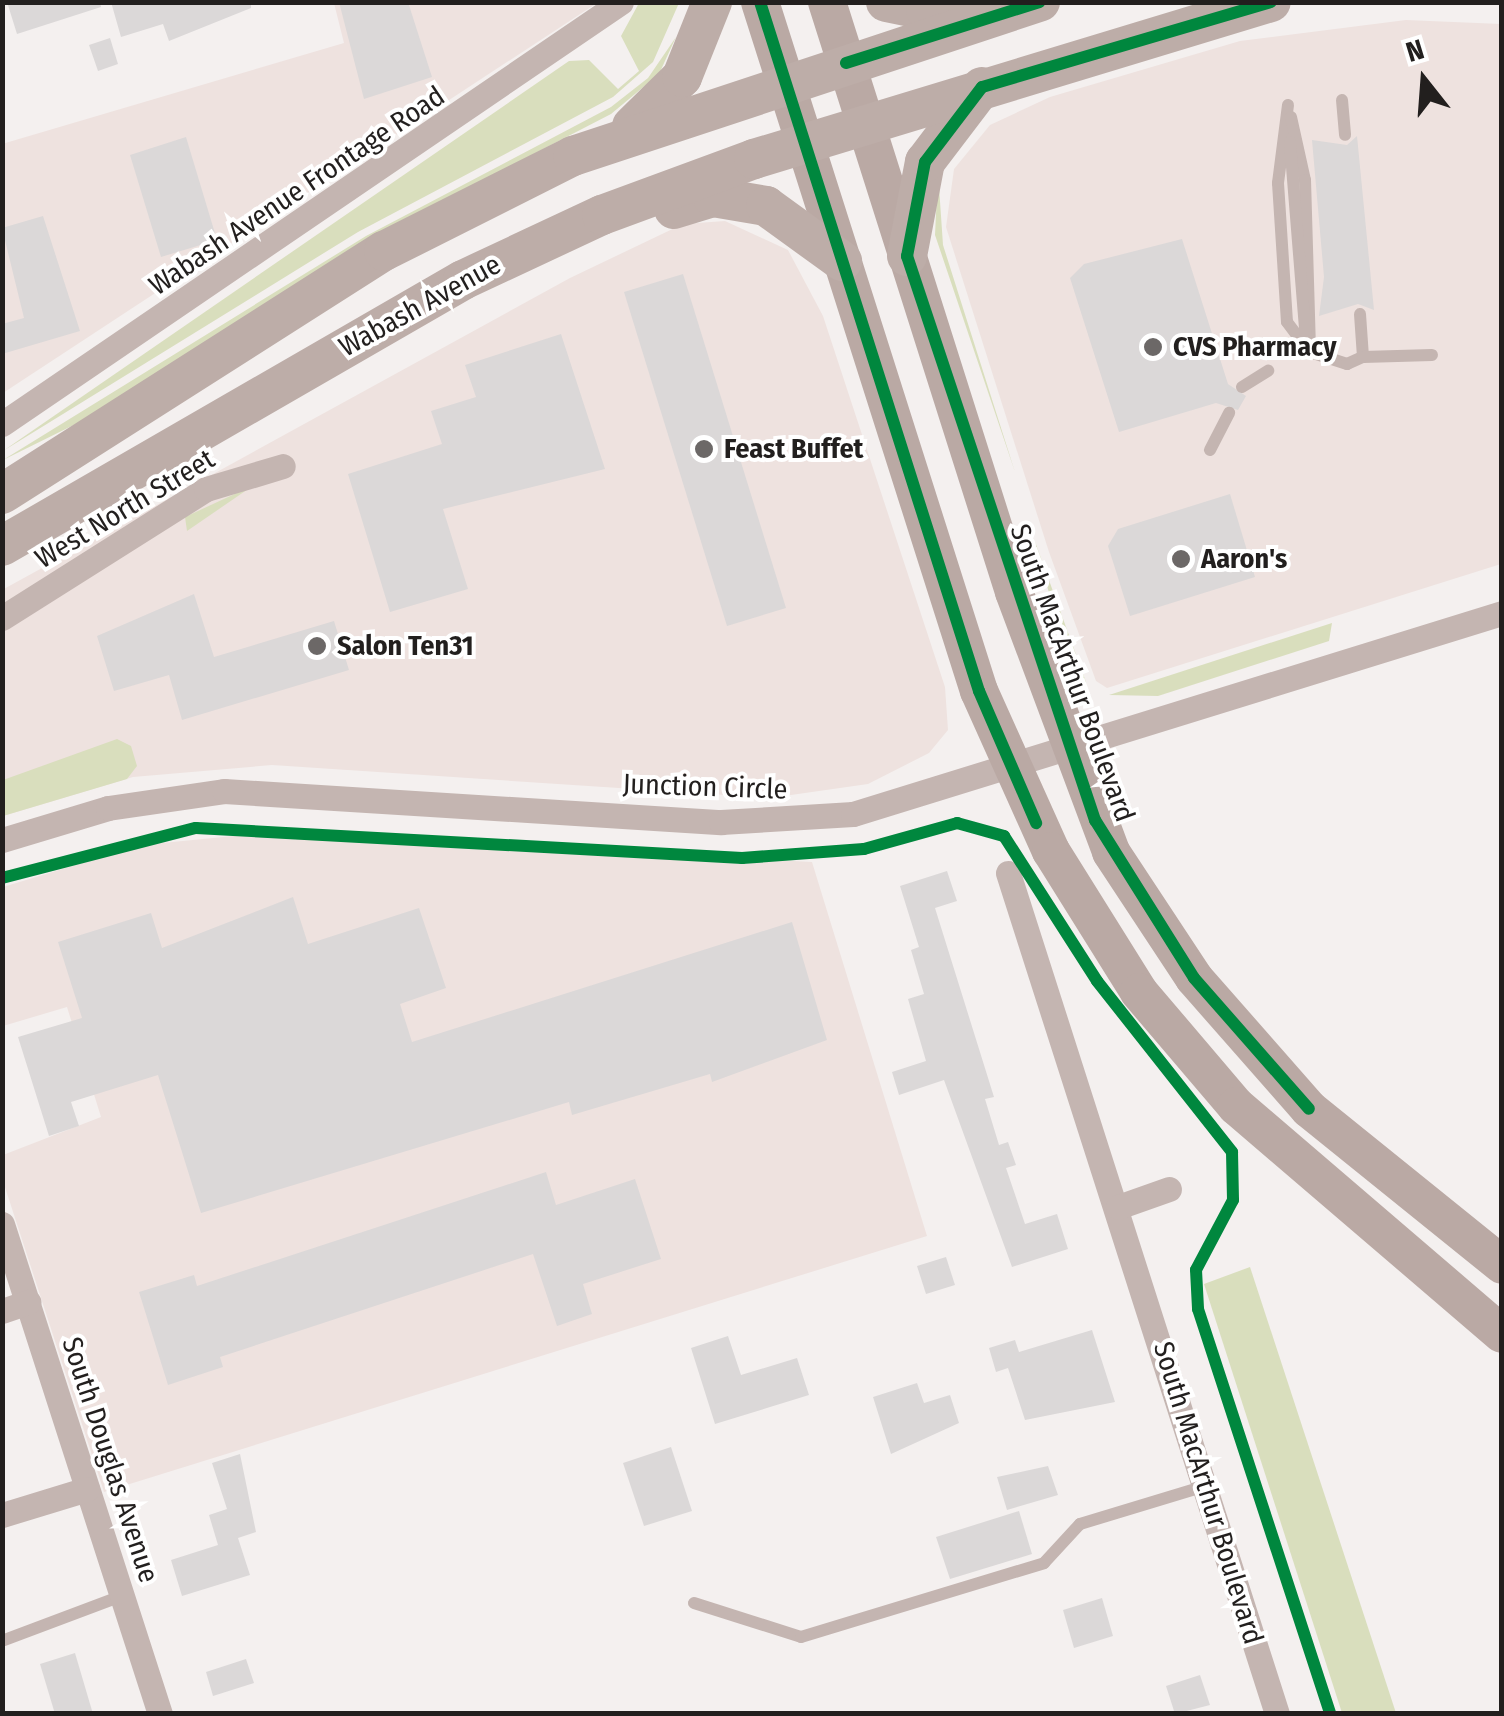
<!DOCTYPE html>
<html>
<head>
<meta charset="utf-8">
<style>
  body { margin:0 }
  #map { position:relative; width:1504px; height:1716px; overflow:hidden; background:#f4f0ef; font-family:"Fira Sans Condensed",sans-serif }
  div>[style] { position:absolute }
  .built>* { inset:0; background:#eee2df }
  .green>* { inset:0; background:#d9debd }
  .building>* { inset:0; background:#dbd8d8 }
  .lane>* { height:12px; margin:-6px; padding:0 6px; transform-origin:6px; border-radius:6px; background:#c4b5b1 }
  .street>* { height:25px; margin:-12.5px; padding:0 12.5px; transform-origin:12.5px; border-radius:12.5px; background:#c4b5b1 }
  .secondary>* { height:38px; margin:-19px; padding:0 19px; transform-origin:19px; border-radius:19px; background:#baa9a4 }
  .primary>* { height:40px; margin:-20px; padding:0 20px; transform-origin:20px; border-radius:20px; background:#bdada8 }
  .cycleway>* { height:12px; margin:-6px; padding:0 6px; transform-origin:6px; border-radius:6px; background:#00873e }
  .dots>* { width:28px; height:28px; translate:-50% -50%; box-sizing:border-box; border:5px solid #fff; border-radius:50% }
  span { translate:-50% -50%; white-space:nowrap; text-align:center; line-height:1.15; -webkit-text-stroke:8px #fff; paint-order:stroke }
  .street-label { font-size:28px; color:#221f1e }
  .poi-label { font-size:28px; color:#221f1e; font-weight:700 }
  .left { translate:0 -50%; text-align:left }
  .frame { position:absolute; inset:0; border:5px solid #221f1e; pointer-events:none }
  .north { position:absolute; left:1374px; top:30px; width:100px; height:100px; -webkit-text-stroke:8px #fff; paint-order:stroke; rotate:343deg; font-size:28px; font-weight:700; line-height:40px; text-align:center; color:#221f1e }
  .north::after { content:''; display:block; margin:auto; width:35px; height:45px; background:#221f1e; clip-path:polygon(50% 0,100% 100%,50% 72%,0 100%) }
</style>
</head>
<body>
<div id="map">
  <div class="built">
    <i style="clip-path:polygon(334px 3px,597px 3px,3px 393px,2px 144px,344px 43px)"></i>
    <i style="clip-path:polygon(1406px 20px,1501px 24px,1501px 564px,1107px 688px,1096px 681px,1049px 552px,946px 227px,954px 169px,990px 125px,1050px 97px,1240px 41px)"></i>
    <i style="clip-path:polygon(725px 221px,788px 250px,823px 316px,945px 687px,948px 730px,929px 753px,868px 784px,770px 798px,272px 765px,133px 777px,3px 816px,2px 590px,570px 278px,683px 224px)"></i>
    <i style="clip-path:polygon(273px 832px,812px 862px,927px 1236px,104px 1492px,2px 1178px,3px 1155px,101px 1117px,67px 1007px,3px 1026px,3px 887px,142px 845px)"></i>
  </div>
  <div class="green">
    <i style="clip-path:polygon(639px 3px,679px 3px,653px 62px,613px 97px,358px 232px,3px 451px,569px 61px,589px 60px,618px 89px,639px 71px,621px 36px)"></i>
    <i style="clip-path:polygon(676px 37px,659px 74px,611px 114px,385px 231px,96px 414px,3px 460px,366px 236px,611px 107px,648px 78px)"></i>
    <i style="clip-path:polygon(938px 172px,943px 245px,1015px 472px,935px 235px)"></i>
    <i style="clip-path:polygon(254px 485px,187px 531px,185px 517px)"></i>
    <i style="clip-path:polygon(1034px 539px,1086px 682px,1085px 683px,1066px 654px)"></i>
    <i style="clip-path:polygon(1332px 623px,1329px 641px,1158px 696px,1109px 695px)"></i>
    <i style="clip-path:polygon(117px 739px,131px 746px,137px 766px,127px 779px,3px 816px,3px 780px)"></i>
    <i style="clip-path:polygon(1250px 1267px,1396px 1713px,1342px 1713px,1204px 1284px)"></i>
  </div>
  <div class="building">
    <i style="clip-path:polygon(7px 2px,100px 2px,101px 7px,17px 34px)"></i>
    <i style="clip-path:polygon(111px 2px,251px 2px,251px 8px,169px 41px,163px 24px,121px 37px)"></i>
    <i style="clip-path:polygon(339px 2px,408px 2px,432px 77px,364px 99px)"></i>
    <i style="clip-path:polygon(110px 38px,118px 64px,98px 71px,89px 45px)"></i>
    <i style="clip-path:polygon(1357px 136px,1374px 310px,1358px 304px,1319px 316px,1324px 277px,1312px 140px,1347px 145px)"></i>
    <i style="clip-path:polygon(186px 137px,217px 240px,161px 257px,130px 155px)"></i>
    <i style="clip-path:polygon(43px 216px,80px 331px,2px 354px,2px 324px,24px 318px,2px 228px)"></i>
    <i style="clip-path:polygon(1182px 239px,1228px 384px,1246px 396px,1238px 410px,1216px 403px,1119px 432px,1070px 278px,1084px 264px)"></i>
    <i style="clip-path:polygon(683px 274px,786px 608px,727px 626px,624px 292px)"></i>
    <i style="clip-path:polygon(561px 334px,605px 469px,443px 509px,468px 589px,390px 612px,348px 474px,442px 444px,431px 411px,476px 397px,465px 365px)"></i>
    <i style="clip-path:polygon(1230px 494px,1255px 577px,1130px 616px,1108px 546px,1118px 529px)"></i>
    <i style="clip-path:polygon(194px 594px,214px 657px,334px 621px,349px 670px,182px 720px,169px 675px,114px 691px,97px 636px)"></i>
    <i style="clip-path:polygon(947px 871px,957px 901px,935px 908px,994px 1097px,985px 1099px,999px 1145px,1008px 1142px,1016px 1165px,1006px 1168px,1025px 1224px,1057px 1214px,1068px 1249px,1012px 1267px,944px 1080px,899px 1095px,892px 1072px,926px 1061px,908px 999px,924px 994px,911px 950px,919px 947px,900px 886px)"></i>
    <i style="clip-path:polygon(293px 897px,308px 944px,419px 908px,446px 988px,400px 1004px,412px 1042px,792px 922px,827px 1040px,712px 1082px,710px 1074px,572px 1115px,569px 1102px,201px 1213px,158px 1075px,71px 1102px,79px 1126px,49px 1136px,18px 1037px,82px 1018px,58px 942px,151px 913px,162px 948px)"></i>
    <i style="clip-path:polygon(546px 1172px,556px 1205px,635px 1179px,661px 1259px,583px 1284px,592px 1314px,557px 1326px,533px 1254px,220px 1357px,223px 1367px,168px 1385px,139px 1292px,194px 1275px,197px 1286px)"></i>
    <i style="clip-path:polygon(946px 1257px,955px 1285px,926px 1294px,917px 1266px)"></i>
    <i style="clip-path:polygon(1092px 1330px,1115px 1402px,1025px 1420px,1008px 1368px,996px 1372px,989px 1348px,1015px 1340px,1019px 1352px)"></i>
    <i style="clip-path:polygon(728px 1336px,741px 1375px,797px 1358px,809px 1395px,715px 1424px,691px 1348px)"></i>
    <i style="clip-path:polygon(917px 1383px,924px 1403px,950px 1395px,959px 1423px,891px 1454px,873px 1397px)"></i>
    <i style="clip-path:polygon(671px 1447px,692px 1511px,644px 1526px,623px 1463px)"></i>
    <i style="clip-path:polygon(240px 1454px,256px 1532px,238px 1538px,250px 1575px,182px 1596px,171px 1560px,218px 1545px,209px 1515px,227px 1509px,212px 1463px)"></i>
    <i style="clip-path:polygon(1048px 1466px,1058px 1495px,1007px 1510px,997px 1477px)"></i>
    <i style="clip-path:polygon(1019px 1511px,1032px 1554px,950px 1579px,936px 1537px)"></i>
    <i style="clip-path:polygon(1102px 1598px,1113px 1636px,1074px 1648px,1063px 1610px)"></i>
    <i style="clip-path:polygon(75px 1653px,93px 1714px,55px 1714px,40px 1664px)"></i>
    <i style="clip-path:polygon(246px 1659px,254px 1683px,213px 1696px,206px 1672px)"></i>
    <i style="clip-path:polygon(1200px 1675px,1210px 1705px,1175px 1714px,1166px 1686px)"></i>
  </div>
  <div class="lane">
    <i style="left:1342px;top:100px;width:35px;rotate:85deg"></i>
    <i style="left:1288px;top:105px;width:79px;rotate:97.3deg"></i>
    <i style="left:1278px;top:183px;width:139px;rotate:86.3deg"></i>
    <i style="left:1287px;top:322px;width:38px;rotate:53deg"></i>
    <i style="left:1310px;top:352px;width:39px;rotate:18deg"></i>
    <i style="left:1347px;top:364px;width:17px;rotate:-24deg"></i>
    <i style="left:1363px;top:357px;width:43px;rotate:-94deg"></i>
    <i style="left:1291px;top:117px;width:65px;rotate:77.5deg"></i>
    <i style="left:1305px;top:180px;width:172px;rotate:88.3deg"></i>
    <i style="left:1290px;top:142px;width:200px;rotate:85.4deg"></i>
    <i style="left:1363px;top:357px;width:69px;rotate:-1.7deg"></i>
    <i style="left:1242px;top:387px;width:31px;rotate:-32deg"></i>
    <i style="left:1210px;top:450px;width:42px;rotate:-62.8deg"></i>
    <i style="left:694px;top:1603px;width:112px;rotate:17.6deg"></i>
    <i style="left:801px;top:1637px;width:254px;rotate:-16.9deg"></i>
    <i style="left:1044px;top:1563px;width:53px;rotate:-47.3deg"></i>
    <i style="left:1080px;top:1524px;width:131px;rotate:-16.9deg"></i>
    <i style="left:2px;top:1641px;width:128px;rotate:-20.6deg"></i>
  </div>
  <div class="street">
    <i style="left:2px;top:424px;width:749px;rotate:-34.28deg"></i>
    <i style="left:2px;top:618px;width:241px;rotate:-32.3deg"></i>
    <i style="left:206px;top:489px;width:80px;rotate:-16.6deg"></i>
    <i style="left:2px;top:840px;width:111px;rotate:-16.8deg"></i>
    <i style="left:108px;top:808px;width:117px;rotate:-8.3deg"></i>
    <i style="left:224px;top:791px;width:498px;rotate:3.6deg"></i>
    <i style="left:721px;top:822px;width:132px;rotate:-3.5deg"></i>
    <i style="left:853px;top:814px;width:679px;rotate:-17.21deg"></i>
    <i style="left:1008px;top:873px;width:883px;rotate:72.26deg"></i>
    <i style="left:1118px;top:1207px;width:54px;rotate:-19.4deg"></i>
    <i style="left:2px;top:1224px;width:515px;rotate:72.13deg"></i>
    <i style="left:2px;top:1311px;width:28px;rotate:-19deg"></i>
    <i style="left:2px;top:1515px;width:89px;rotate:-17deg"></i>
  </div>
  <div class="secondary">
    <i style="left:760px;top:2px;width:723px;rotate:72.37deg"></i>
    <i style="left:979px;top:691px;width:175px;rotate:65.8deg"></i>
    <i style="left:1051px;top:851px;width:166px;rotate:58deg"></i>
    <i style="left:1139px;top:992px;width:150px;rotate:49.6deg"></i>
    <i style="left:1236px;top:1106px;width:350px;rotate:40.6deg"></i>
    <i style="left:827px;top:2px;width:619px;rotate:72.41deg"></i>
    <i style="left:1014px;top:592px;width:278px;rotate:69.5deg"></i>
    <i style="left:1111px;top:852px;width:151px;rotate:56.6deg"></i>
    <i style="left:1194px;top:978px;width:174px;rotate:48.7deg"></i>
    <i style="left:1309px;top:1109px;width:248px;rotate:38.9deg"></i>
  </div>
  <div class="primary">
    <i style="left:886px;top:2px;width:41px;rotate:11.3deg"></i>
    <i style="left:926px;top:10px;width:40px;rotate:-12deg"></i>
    <i style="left:632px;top:126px;width:70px;rotate:-44.4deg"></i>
    <i style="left:682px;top:77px;width:81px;rotate:-68.2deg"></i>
    <i style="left:674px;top:209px;width:41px;rotate:-17.1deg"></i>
    <i style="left:713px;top:197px;width:54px;rotate:9.6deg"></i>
    <i style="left:766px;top:206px;width:94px;rotate:35.9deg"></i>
    <i style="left:907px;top:256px;width:96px;rotate:-79.2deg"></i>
    <i style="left:925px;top:162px;width:94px;rotate:-52.8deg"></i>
    <i style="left:2px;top:494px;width:453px;rotate:-32.5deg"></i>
    <i style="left:384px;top:251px;width:212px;rotate:-26.7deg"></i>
    <i style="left:573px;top:156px;width:492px;rotate:-18.3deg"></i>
    <i style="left:2px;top:546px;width:532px;rotate:-29.99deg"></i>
    <i style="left:463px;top:280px;width:153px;rotate:-25.1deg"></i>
    <i style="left:602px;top:215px;width:162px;rotate:-20.2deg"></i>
    <i style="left:754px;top:159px;width:540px;rotate:-16.89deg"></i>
  </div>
  <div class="cycleway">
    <i style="left:760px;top:2px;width:723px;rotate:72.37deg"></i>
    <i style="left:979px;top:691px;width:144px;rotate:66.6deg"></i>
    <i style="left:1271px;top:2px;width:301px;rotate:163.6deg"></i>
    <i style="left:982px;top:87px;width:94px;rotate:127.2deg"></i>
    <i style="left:925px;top:162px;width:96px;rotate:100.8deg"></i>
    <i style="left:907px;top:256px;width:595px;rotate:71.57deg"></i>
    <i style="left:1095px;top:820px;width:186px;rotate:57.9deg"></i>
    <i style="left:1194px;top:978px;width:174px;rotate:48.7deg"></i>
    <i style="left:846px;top:63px;width:203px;rotate:-17.5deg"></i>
    <i style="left:2px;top:878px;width:200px;rotate:-14.5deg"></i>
    <i style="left:196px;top:828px;width:547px;rotate:3.14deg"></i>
    <i style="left:742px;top:858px;width:122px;rotate:-4.2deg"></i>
    <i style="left:864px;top:849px;width:97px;rotate:-15.6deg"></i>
    <i style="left:957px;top:823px;width:49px;rotate:15.5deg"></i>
    <i style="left:1004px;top:836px;width:172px;rotate:57.3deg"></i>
    <i style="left:1097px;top:981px;width:218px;rotate:51.7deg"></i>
    <i style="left:1232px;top:1152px;width:48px;rotate:88.8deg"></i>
    <i style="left:1233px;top:1200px;width:79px;rotate:117.9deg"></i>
    <i style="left:1196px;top:1270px;width:39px;rotate:87deg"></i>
    <i style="left:1198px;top:1309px;width:426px;rotate:71.9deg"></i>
  </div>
  <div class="dots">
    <i style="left:1153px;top:347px;background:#6c6867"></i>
    <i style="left:704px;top:449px;background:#6c6867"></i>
    <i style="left:1181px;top:559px;background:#6c6867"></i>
    <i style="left:317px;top:646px;background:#6c6867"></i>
  </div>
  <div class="street-label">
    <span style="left:297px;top:191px;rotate:-34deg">Wabash Avenue Frontage Road</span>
    <span style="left:420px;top:306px;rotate:-29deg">Wabash Avenue</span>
    <span style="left:125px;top:509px;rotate:-31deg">West North Street</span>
    <span style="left:1072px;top:673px;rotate:70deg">South MacArthur Boulevard</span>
    <span style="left:705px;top:787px;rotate:2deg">Junction Circle</span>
    <span style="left:110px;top:1460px;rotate:72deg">South Douglas Avenue</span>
    <span style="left:1208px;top:1493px;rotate:73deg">South MacArthur Boulevard</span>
  </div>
  <div class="poi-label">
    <span class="left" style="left:1173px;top:347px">CVS Pharmacy</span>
    <span class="left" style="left:724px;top:449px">Feast Buffet</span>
    <span class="left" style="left:1201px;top:559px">Aaron's</span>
    <span class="left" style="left:337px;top:646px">Salon Ten31</span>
  </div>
  <div class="frame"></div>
  <div class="north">N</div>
</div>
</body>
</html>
